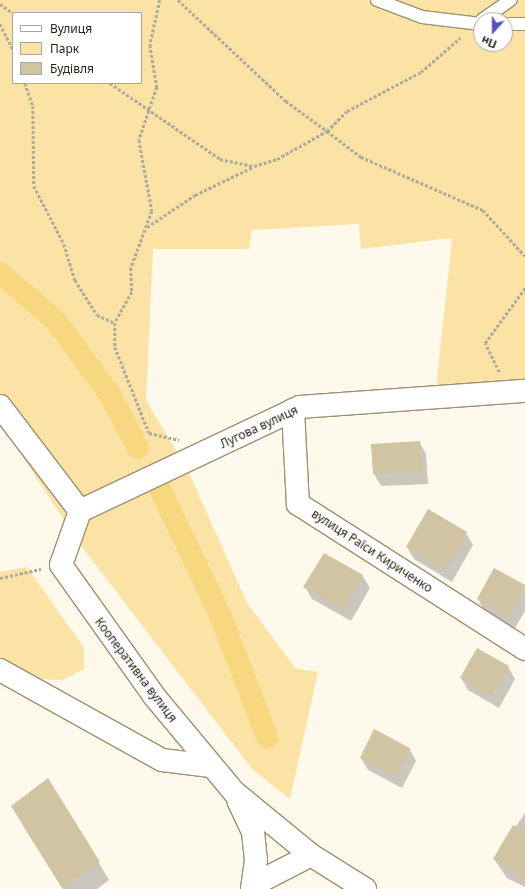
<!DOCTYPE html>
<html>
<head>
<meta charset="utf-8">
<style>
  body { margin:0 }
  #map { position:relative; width:525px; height:889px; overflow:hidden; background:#fef9eb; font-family:"Noto Sans",sans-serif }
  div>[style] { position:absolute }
  .green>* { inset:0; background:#fae3a5 }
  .shadow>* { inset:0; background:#0003 }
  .canal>* { height:22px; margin:-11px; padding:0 11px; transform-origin:11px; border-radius:11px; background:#f7d780 }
  .building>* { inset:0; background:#d1c4a3 }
  .path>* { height:2.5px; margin-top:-1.25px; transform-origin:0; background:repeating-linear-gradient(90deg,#aea99c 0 3px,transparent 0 5px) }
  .roads { filter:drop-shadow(1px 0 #9d9171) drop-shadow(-1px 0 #9d9171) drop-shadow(0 1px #9d9171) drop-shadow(0 -1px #9d9171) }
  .service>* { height:12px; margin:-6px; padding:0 6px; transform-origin:6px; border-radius:6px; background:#fff }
  .minor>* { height:22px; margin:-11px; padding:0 11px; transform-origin:11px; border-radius:11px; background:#fff }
  .tertiary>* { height:22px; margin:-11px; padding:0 11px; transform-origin:11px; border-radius:11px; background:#fff }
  span { translate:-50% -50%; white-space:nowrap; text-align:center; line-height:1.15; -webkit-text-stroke:3px #fff; paint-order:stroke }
  .street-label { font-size:12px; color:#282316 }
  .legend { position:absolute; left:12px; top:12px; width:130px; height:72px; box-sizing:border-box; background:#fff; border:1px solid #a9a7a2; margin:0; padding:5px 7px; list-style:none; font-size:12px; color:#282316 }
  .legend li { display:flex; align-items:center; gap:8px; height:20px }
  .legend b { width:20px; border:1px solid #a9a7a2 }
  .north { position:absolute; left:473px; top:12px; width:40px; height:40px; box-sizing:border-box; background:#fff; border:1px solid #a9a7a2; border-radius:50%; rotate:201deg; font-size:11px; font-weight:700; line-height:16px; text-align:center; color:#282316 }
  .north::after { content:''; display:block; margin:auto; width:14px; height:18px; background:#5651c9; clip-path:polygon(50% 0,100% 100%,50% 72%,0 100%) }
</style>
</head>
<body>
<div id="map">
  <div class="green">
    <i style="clip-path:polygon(evenodd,0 0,525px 0,525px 390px,436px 389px,452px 238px,361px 249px,359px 224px,252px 230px,249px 249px,153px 249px,146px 400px,188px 471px,247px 603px,295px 668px,318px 672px,290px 799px,253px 770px,79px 543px,0 422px,0 0,13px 13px,141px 13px,141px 83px,13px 83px,13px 13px,0 0,481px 20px,505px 20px,505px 44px,481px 44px,481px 20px)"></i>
    <i style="clip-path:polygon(27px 567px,84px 648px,84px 669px,63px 680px,37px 679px,0 660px,0 572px)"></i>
  </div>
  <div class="shadow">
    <i style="clip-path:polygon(419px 442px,426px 454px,428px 484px,381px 486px,374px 474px,372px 445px)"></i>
    <i style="clip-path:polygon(466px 533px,473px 545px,452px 582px,414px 559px,407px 547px)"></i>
    <i style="clip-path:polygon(494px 569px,525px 586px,525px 611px,515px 628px,485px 612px,478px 599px)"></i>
    <i style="clip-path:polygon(362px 575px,370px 588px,351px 621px,312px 599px,305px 587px)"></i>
    <i style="clip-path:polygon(508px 667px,515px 679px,499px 708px,468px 690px,461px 678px)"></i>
    <i style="clip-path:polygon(409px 748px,416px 761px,402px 788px,368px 770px,361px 758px)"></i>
    <i style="clip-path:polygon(525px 813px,525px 887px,507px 878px,494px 859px)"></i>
    <i style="clip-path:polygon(22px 824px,99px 863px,109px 880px,97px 889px,63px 889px)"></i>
  </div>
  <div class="canal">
    <i style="left:0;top:273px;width:74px;rotate:40.6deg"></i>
    <i style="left:56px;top:321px;width:92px;rotate:53.9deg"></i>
    <i style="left:110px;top:395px;width:60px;rotate:62.2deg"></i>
    <i style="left:159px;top:487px;width:144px;rotate:64.5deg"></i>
    <i style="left:221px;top:617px;width:129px;rotate:69deg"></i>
  </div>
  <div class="building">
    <i style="clip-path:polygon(420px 441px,422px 471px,373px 474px,371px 444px)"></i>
    <i style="clip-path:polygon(428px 509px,467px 532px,445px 570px,406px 547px)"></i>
    <i style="clip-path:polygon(324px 553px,363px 575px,344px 610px,303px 587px)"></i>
    <i style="clip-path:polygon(494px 568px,525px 585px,508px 616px,477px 599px)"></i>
    <i style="clip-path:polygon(477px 648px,509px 666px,491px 696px,460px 678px)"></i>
    <i style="clip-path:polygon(374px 729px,410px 748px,395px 776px,360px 758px)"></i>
    <i style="clip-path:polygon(48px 778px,100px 862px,62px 888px,11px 806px)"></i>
    <i style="clip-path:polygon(513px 825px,525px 831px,525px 879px,493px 859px)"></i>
  </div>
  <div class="path">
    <i style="left:160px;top:0;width:46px;rotate:102.5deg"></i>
    <i style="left:150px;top:45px;width:43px;rotate:80.5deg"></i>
    <i style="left:157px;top:87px;width:56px;rotate:108.8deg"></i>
    <i style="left:139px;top:140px;width:72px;rotate:79.6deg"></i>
    <i style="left:152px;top:211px;width:61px;rotate:110.2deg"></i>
    <i style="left:131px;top:268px;width:24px;rotate:88deg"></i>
    <i style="left:132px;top:292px;width:35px;rotate:119deg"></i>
    <i style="left:115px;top:323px;width:24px;rotate:90deg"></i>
    <i style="left:115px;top:347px;width:92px;rotate:68.4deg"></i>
    <i style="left:149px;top:433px;width:31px;rotate:13deg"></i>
    <i style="left:178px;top:0;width:148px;rotate:43.1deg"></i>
    <i style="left:286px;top:101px;width:51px;rotate:36.2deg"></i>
    <i style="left:327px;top:131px;width:28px;rotate:-45deg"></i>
    <i style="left:347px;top:111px;width:84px;rotate:-27.8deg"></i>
    <i style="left:421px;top:72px;width:52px;rotate:-41.1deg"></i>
    <i style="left:0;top:4px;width:16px;rotate:35deg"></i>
    <i style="left:0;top:24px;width:28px;rotate:63deg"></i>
    <i style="left:25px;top:83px;width:24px;rotate:71deg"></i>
    <i style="left:33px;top:106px;width:80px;rotate:89.3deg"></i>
    <i style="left:34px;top:186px;width:65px;rotate:62.7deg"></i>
    <i style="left:64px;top:244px;width:38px;rotate:73deg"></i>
    <i style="left:75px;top:280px;width:41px;rotate:57.8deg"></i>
    <i style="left:97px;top:315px;width:20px;rotate:24deg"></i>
    <i style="left:110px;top:83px;width:134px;rotate:34.6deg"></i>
    <i style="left:220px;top:159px;width:35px;rotate:12deg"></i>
    <i style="left:254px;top:166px;width:24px;rotate:-17deg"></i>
    <i style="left:277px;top:159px;width:57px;rotate:-29.2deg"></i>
    <i style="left:327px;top:131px;width:43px;rotate:37.4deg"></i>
    <i style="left:361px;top:157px;width:133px;rotate:23.5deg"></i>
    <i style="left:483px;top:210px;width:62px;rotate:47.6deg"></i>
    <i style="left:147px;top:227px;width:58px;rotate:-33.7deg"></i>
    <i style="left:195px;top:195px;width:64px;rotate:-25.8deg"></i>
    <i style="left:499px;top:372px;width:32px;rotate:-116deg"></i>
    <i style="left:485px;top:343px;width:68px;rotate:-54deg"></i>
    <i style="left:0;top:578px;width:42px;rotate:-12.4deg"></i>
  </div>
  <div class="roads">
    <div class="service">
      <i style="left:377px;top:0;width:48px;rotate:20.7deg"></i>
      <i style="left:422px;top:17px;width:59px;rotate:6.8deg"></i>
      <i style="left:482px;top:20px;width:35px;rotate:-35deg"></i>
      <i style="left:505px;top:24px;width:20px"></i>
    </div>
    <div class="minor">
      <i style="left:293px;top:410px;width:94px;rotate:87deg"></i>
      <i style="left:298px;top:504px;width:269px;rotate:32.6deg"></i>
      <i style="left:80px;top:511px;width:243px;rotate:-25.3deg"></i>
      <i style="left:300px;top:407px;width:226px;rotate:-4.1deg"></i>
      <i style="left:0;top:670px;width:185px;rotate:29.1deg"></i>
      <i style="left:162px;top:760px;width:49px;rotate:7deg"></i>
    </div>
    <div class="tertiary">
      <i style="left:0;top:406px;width:132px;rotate:52.7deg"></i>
      <i style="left:80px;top:511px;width:57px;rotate:109.4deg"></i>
      <i style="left:61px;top:565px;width:161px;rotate:54.6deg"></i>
      <i style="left:154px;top:696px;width:125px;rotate:50.2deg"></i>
      <i style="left:234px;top:792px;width:99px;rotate:39.3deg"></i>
      <i style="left:311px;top:855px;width:64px;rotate:32.2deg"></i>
      <i style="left:238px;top:800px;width:35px;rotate:65deg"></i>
      <i style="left:253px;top:832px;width:28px;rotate:84deg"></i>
      <i style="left:256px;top:860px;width:29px;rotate:98deg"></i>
      <i style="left:253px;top:885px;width:65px;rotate:-27.3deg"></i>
    </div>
  </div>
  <div class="street-label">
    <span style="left:259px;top:427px;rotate:-25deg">Лугова вулиця</span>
    <span style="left:372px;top:551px;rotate:33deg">вулиця Раїси Кириченко</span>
    <span style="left:136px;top:670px;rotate:53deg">Кооперативна вулиця</span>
  </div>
  <ul class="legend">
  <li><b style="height:5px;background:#fff"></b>Вулиця</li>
  <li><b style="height:11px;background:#fae3a5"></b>Парк</li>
  <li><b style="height:11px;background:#d1c4a3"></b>Будівля</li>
  </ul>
  <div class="north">Пн</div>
</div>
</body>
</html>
